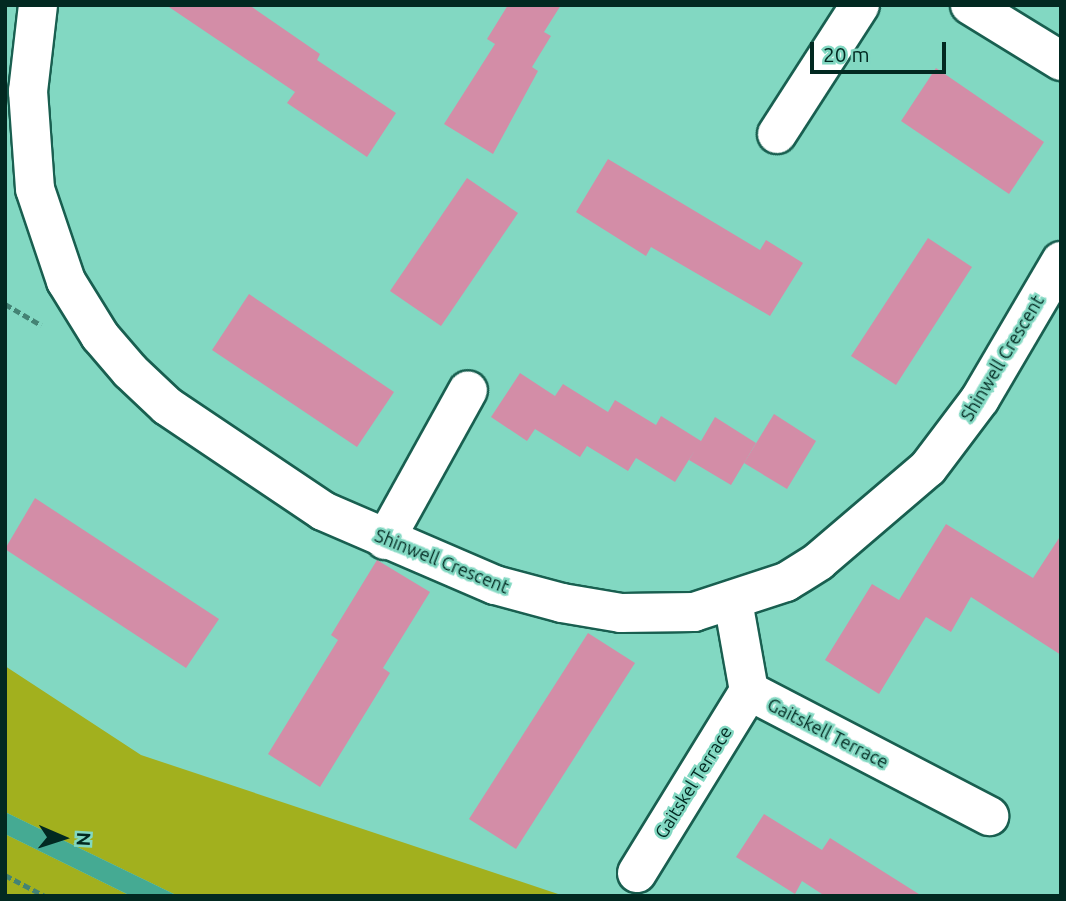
<!DOCTYPE html>
<html>
<head>
<meta charset="utf-8">
<style>
  body { margin:0 }
  #map { position:relative; width:1066px; height:901px; overflow:hidden; background:#82d8c2; font-family:Ubuntu,sans-serif }
  div>[style] { position:absolute }
  .green>* { inset:0; background:#a2b01e }
  .water>* { inset:0; background:#45aa93 }
  .building>* { inset:0; background:#d38da7 }
  .path>* { height:4.5px; margin-top:-2.25px; transform-origin:0; background:repeating-linear-gradient(90deg,#448374 0 7px,transparent 0 10.5px) }
  .roads { filter:drop-shadow(2px 0 #195f50) drop-shadow(-2px 0 #195f50) drop-shadow(0 2px #195f50) drop-shadow(0 -2px #195f50) }
  .minor>* { height:38px; margin:-19px; padding:0 19px; transform-origin:19px; border-radius:19px; background:#fff }
  span { translate:-50% -50%; white-space:nowrap; text-align:center; line-height:1.15; -webkit-text-stroke:5px #82d8c2; paint-order:stroke }
  .street-label { font-size:18px; color:#022921 }
  .frame { position:absolute; inset:0; border:7px solid #022921; pointer-events:none }
  .north { position:absolute; left:28px; top:803px; width:70px; height:70px; -webkit-text-stroke:5px #82d8c2; paint-order:stroke; rotate:93deg; font-size:19px; font-weight:700; line-height:28px; text-align:center; color:#022921 }
  .north::after { content:''; display:block; margin:auto; width:24px; height:32px; background:#022921; clip-path:polygon(50% 0,100% 100%,50% 72%,0 100%) }
  .scale { position:absolute; left:810px; top:42px; width:136px; height:32px; box-sizing:border-box; border:4px solid #022921; border-top:0; padding-left:9px; font-size:21px; line-height:24px; white-space:nowrap; color:#022921; -webkit-text-stroke:5px #82d8c2; paint-order:stroke }
</style>
</head>
<body>
<div id="map">
  <div class="green">
    <i style="clip-path:polygon(5px 666px,141px 755px,564px 896px,178px 896px,5px 812px)"></i>
    <i style="clip-path:polygon(5px 834px,131px 896px,5px 896px)"></i>
  </div>
  <div class="water">
    <i style="clip-path:polygon(5px 812px,178px 896px,131px 896px,5px 834px)"></i>
  </div>
  <div class="building">
    <i style="clip-path:polygon(166px 5px,249px 5px,320px 54px,317px 60px,396px 113px,367px 157px,287px 103px,295px 92px)"></i>
    <i style="clip-path:polygon(508px 5px,561px 5px,544px 32px,551px 36px,532px 67px,538px 71px,493px 154px,444px 124px,495px 44px,487px 39px)"></i>
    <i style="clip-path:polygon(936px 68px,1044px 142px,1009px 194px,901px 121px)"></i>
    <i style="clip-path:polygon(608px 159px,760px 250px,766px 240px,803px 263px,770px 316px,651px 247px,646px 256px,576px 212px)"></i>
    <i style="clip-path:polygon(467px 178px,518px 213px,441px 326px,390px 291px)"></i>
    <i style="clip-path:polygon(928px 238px,972px 267px,896px 385px,851px 356px)"></i>
    <i style="clip-path:polygon(249px 294px,394px 392px,357px 447px,212px 350px)"></i>
    <i style="clip-path:polygon(520px 373px,555px 396px,563px 384px,608px 412px,615px 400px,656px 425px,661px 416px,701px 441px,715px 417px,756px 443px,731px 485px,689px 460px,695px 450px,675px 482px,636px 458px,628px 471px,587px 446px,580px 457px,535px 429px,527px 441px,491px 417px)"></i>
    <i style="clip-path:polygon(774px 414px,816px 441px,787px 489px,744px 463px)"></i>
    <i style="clip-path:polygon(35px 498px,219px 619px,186px 668px,5px 549px)"></i>
    <i style="clip-path:polygon(946px 524px,1033px 578px,1061px 535px,1061px 655px,971px 597px,951px 632px,926px 617px,879px 694px,825px 660px,872px 584px,899px 600px)"></i>
    <i style="clip-path:polygon(377px 560px,430px 592px,383px 668px,390px 673px,320px 787px,268px 754px,338px 640px,331px 635px)"></i>
    <i style="clip-path:polygon(588px 633px,635px 663px,516px 849px,469px 819px)"></i>
    <i style="clip-path:polygon(764px 814px,822px 850px,830px 838px,922px 896px,825px 896px,802px 881px,795px 894px,736px 857px)"></i>
  </div>
  <div class="path">
    <i style="left:5px;top:304px;width:42px;rotate:30.3deg"></i>
    <i style="left:5px;top:875px;width:45px;rotate:27.7deg"></i>
  </div>
  <div class="roads">
    <div class="minor">
      <i style="left:38px;top:5px;width:87px;rotate:96.6deg"></i>
      <i style="left:28px;top:91px;width:98px;rotate:85.9deg"></i>
      <i style="left:35px;top:189px;width:97px;rotate:71.4deg"></i>
      <i style="left:66px;top:281px;width:65px;rotate:58.3deg"></i>
      <i style="left:100px;top:336px;width:46px;rotate:49.4deg"></i>
      <i style="left:130px;top:371px;width:51px;rotate:43.4deg"></i>
      <i style="left:167px;top:406px;width:188px;rotate:33.9deg"></i>
      <i style="left:323px;top:511px;width:187px;rotate:23.3deg"></i>
      <i style="left:495px;top:585px;width:69px;rotate:15deg"></i>
      <i style="left:562px;top:603px;width:60px;rotate:9.6deg"></i>
      <i style="left:621px;top:613px;width:73px;rotate:-0.8deg"></i>
      <i style="left:694px;top:612px;width:97px;rotate:-18.1deg"></i>
      <i style="left:786px;top:582px;width:39px;rotate:-32deg"></i>
      <i style="left:819px;top:561px;width:143px;rotate:-40.5deg"></i>
      <i style="left:928px;top:468px;width:86px;rotate:-53deg"></i>
      <i style="left:980px;top:399px;width:160px;rotate:-59.6deg"></i>
      <i style="left:970px;top:5px;width:107px;rotate:31.6deg"></i>
      <i style="left:777px;top:134px;width:153px;rotate:-57.2deg"></i>
      <i style="left:385px;top:540px;width:171px;rotate:-61deg"></i>
      <i style="left:733px;top:601px;width:91px;rotate:79.9deg"></i>
      <i style="left:749px;top:691px;width:271px;rotate:27.5deg"></i>
      <i style="left:637px;top:873px;width:214px;rotate:-58.4deg"></i>
    </div>
  </div>
  <div class="street-label">
    <span style="left:1002px;top:358px;rotate:-59deg">Shinwell Crescent</span>
    <span style="left:442px;top:561px;rotate:22deg">Shinwell Crescent</span>
    <span style="left:828px;top:733px;rotate:27deg">Gaitskell Terrace</span>
    <span style="left:693px;top:782px;rotate:-58deg">Gaitskel Terrace</span>
  </div>
  <div class="frame"></div>
  <div class="north">N</div>
  <div class="scale">20 m</div>
</div>
</body>
</html>
